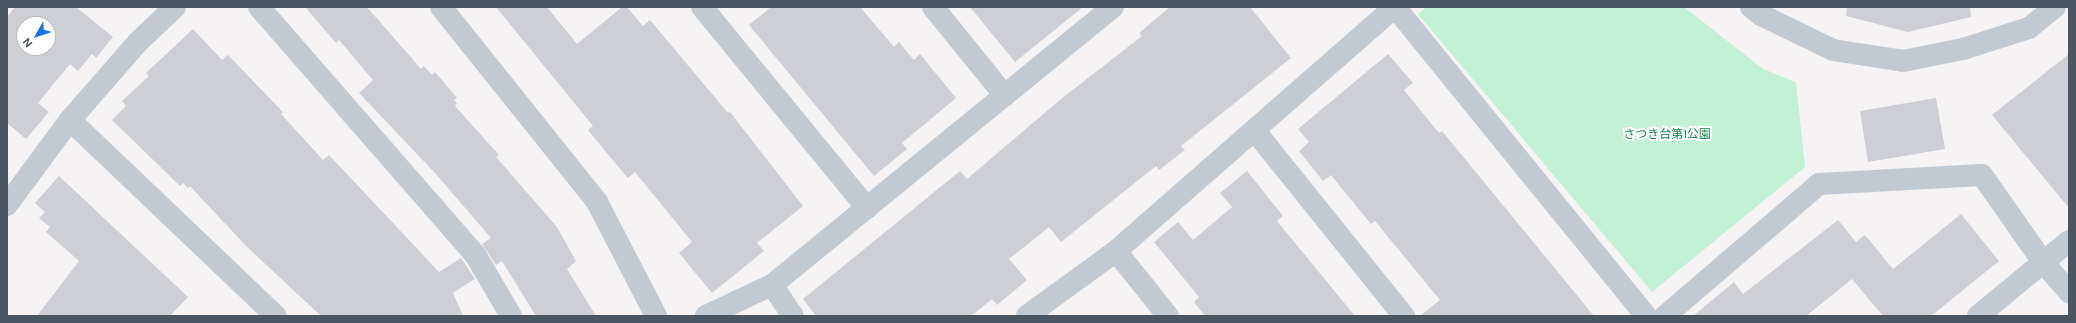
<!DOCTYPE html>
<html>
<head>
<meta charset="utf-8">
<style>
  body { margin:0 }
  #map { position:relative; width:2076px; height:323px; overflow:hidden; background:#f5f3f3; font-family:"DM Sans","Noto Sans JP",sans-serif }
  div>[style] { position:absolute }
  .green>* { inset:0; background:#c3f1d5 }
  .building>* { inset:0; background:#cdcfd5 }
  .pedestrian>* { height:22px; margin:-11px; padding:0 11px; transform-origin:11px; border-radius:11px; background:#c1cad2 }
  .minor>* { height:22px; margin:-11px; padding:0 11px; transform-origin:11px; border-radius:11px; background:#c1cad2 }
  .tertiary>* { height:22px; margin:-11px; padding:0 11px; transform-origin:11px; border-radius:11px; background:#c1cad2 }
  span { translate:-50% -50%; white-space:nowrap; text-align:center; line-height:1.15; -webkit-text-stroke:4px #fff; paint-order:stroke }
  .park-label { font-size:12px; color:#17864f }
  .frame { position:absolute; inset:0; border:8px solid #4a5661; pointer-events:none }
  .north { position:absolute; left:16px; top:16px; width:40px; height:40px; box-sizing:border-box; background:#fff; border:1px solid #b7bbc0; border-radius:50%; rotate:231deg; font-size:11px; font-weight:700; line-height:16px; text-align:center; color:#4a5661 }
  .north::after { content:''; display:block; margin:auto; width:14px; height:18px; background:#1a73e8; clip-path:polygon(50% 0,100% 100%,50% 72%,0 100%) }
</style>
</head>
<body>
<div id="map">
  <div class="green">
    <i style="clip-path:polygon(1427px 7px,1684px 7px,1763px 69px,1796px 82px,1805px 167px,1652px 292px,1418px 14px)"></i>
  </div>
  <div class="building">
    <i style="clip-path:polygon(evenodd,15px 7px,76px 7px,113px 37px,96px 58px,92px 54px,78px 71px,70px 64px,38px 103px,49px 112px,26px 139px,7px 123px,7px 17px,15px 7px,24px 24px,48px 24px,48px 48px,24px 48px,24px 24px)"></i>
    <i style="clip-path:polygon(305px 7px,367px 7px,421px 69px,424px 66px,432px 75px,435px 72px,457px 98px,454px 100px,457px 103px,455px 106px,499px 155px,496px 157px,557px 227px,576px 261px,567px 269px,596px 316px,536px 316px,502px 261px,496px 265px,482px 244px,491px 238px,435px 173px,359px 93px,373px 80px,339px 40px,336px 43px)"></i>
    <i style="clip-path:polygon(496px 7px,547px 7px,577px 44px,622px 7px,627px 7px,643px 26px,650px 20px,728px 113px,730px 112px,803px 206px,757px 243px,764px 251px,712px 293px,679px 253px,692px 242px,635px 172px,628px 178px,611px 158px,588px 130px,593px 126px)"></i>
    <i style="clip-path:polygon(771px 7px,860px 7px,894px 47px,899px 42px,914px 60px,920px 54px,956px 98px,902px 143px,907px 149px,874px 176px,749px 25px)"></i>
    <i style="clip-path:polygon(970px 7px,1083px 7px,1015px 62px)"></i>
    <i style="clip-path:polygon(1170px 7px,1250px 7px,1291px 58px,1181px 146px,1185px 150px,1159px 170px,1156px 166px,1061px 242px,1049px 227px,1009px 259px,1027px 280px,997px 305px,992px 299px,971px 316px,816px 316px,803px 299px,960px 171px,967px 179px,1061px 99px,1142px 36px,1139px 33px)"></i>
    <i style="clip-path:polygon(1847px 7px,1970px 7px,1971px 17px,1908px 32px,1846px 16px)"></i>
    <i style="clip-path:polygon(193px 29px,222px 60px,228px 55px,283px 112px,281px 114px,323px 160px,329px 155px,439px 272px,461px 258px,475px 279px,453px 293px,463px 316px,321px 316px,246px 246px,190px 186px,188px 188px,183px 183px,180px 186px,112px 120px,126px 106px,122px 101px,149px 76px,146px 73px)"></i>
    <i style="clip-path:polygon(1388px 54px,1413px 83px,1404px 90px,1439px 133px,1442px 131px,1594px 316px,1420px 316px,1440px 300px,1375px 221px,1371px 224px,1331px 175px,1323px 181px,1299px 151px,1309px 142px,1298px 129px)"></i>
    <i style="clip-path:polygon(2069px 54px,2069px 208px,1992px 115px)"></i>
    <i style="clip-path:polygon(1936px 98px,1945px 149px,1868px 162px,1860px 111px)"></i>
    <i style="clip-path:polygon(1247px 171px,1283px 216px,1277px 221px,1355px 316px,1205px 316px,1194px 302px,1199px 297px,1154px 242px,1178px 222px,1193px 240px,1232px 207px,1220px 193px)"></i>
    <i style="clip-path:polygon(59px 176px,188px 297px,170px 316px,37px 316px,79px 261px,46px 232px,50px 227px,39px 218px,45px 212px,35px 203px)"></i>
    <i style="clip-path:polygon(1961px 214px,1999px 261px,1931px 316px,1883px 316px,1852px 279px,1806px 316px,1693px 316px,1734px 282px,1743px 294px,1838px 220px,1856px 242px,1865px 235px,1893px 269px)"></i>
  </div>
  <div class="pedestrian">
    <i style="left:772px;top:285px;width:37px;rotate:56deg"></i>
  </div>
  <div class="minor">
    <i style="left:259px;top:7px;width:330px;rotate:48.9deg"></i>
    <i style="left:476px;top:256px;width:69px;rotate:59.7deg"></i>
    <i style="left:441px;top:7px;width:250px;rotate:51.3deg"></i>
    <i style="left:597px;top:202px;width:128px;rotate:62.6deg"></i>
    <i style="left:702px;top:7px;width:260px;rotate:50.6deg"></i>
    <i style="left:933px;top:7px;width:114px;rotate:51deg"></i>
    <i style="left:1395px;top:7px;width:398px;rotate:50.9deg"></i>
    <i style="left:70px;top:120px;width:284px;rotate:43.6deg"></i>
    <i style="left:1255px;top:131px;width:238px;rotate:51.2deg"></i>
    <i style="left:7px;top:205px;width:106px;rotate:-53.5deg"></i>
    <i style="left:70px;top:120px;width:103px;rotate:-48.9deg"></i>
    <i style="left:138px;top:42px;width:51px;rotate:-43.4deg"></i>
    <i style="left:1116px;top:251px;width:83px;rotate:51.3deg"></i>
    <i style="left:706px;top:316px;width:73px;rotate:-25.2deg"></i>
    <i style="left:772px;top:285px;width:440px;rotate:-39.2deg"></i>
    <i style="left:1027px;top:316px;width:110px;rotate:-36.1deg"></i>
    <i style="left:1116px;top:251px;width:371px;rotate:-41.2deg"></i>
    <i style="left:1665px;top:316px;width:203px;rotate:-40.6deg"></i>
    <i style="left:1819px;top:184px;width:163px;rotate:-3.2deg"></i>
    <i style="left:1982px;top:175px;width:106px;rotate:55deg"></i>
    <i style="left:2043px;top:262px;width:40px;rotate:49deg"></i>
    <i style="left:1978px;top:316px;width:118px;rotate:-39.5deg"></i>
  </div>
  <div class="tertiary">
    <i style="left:1751px;top:7px;width:13px;rotate:39deg"></i>
    <i style="left:1761px;top:15px;width:80px;rotate:25.9deg"></i>
    <i style="left:1833px;top:50px;width:71px;rotate:8.9deg"></i>
    <i style="left:1903px;top:61px;width:61px;rotate:-11.3deg"></i>
    <i style="left:1963px;top:49px;width:69px;rotate:-17.7deg"></i>
    <i style="left:2029px;top:28px;width:33px;rotate:-39deg"></i>
  </div>
  <div class="park-label">
    <span style="left:1667px;top:135px">さつき台第1公園</span>
  </div>
  <div class="frame"></div>
  <div class="north">N</div>
</div>
</body>
</html>
